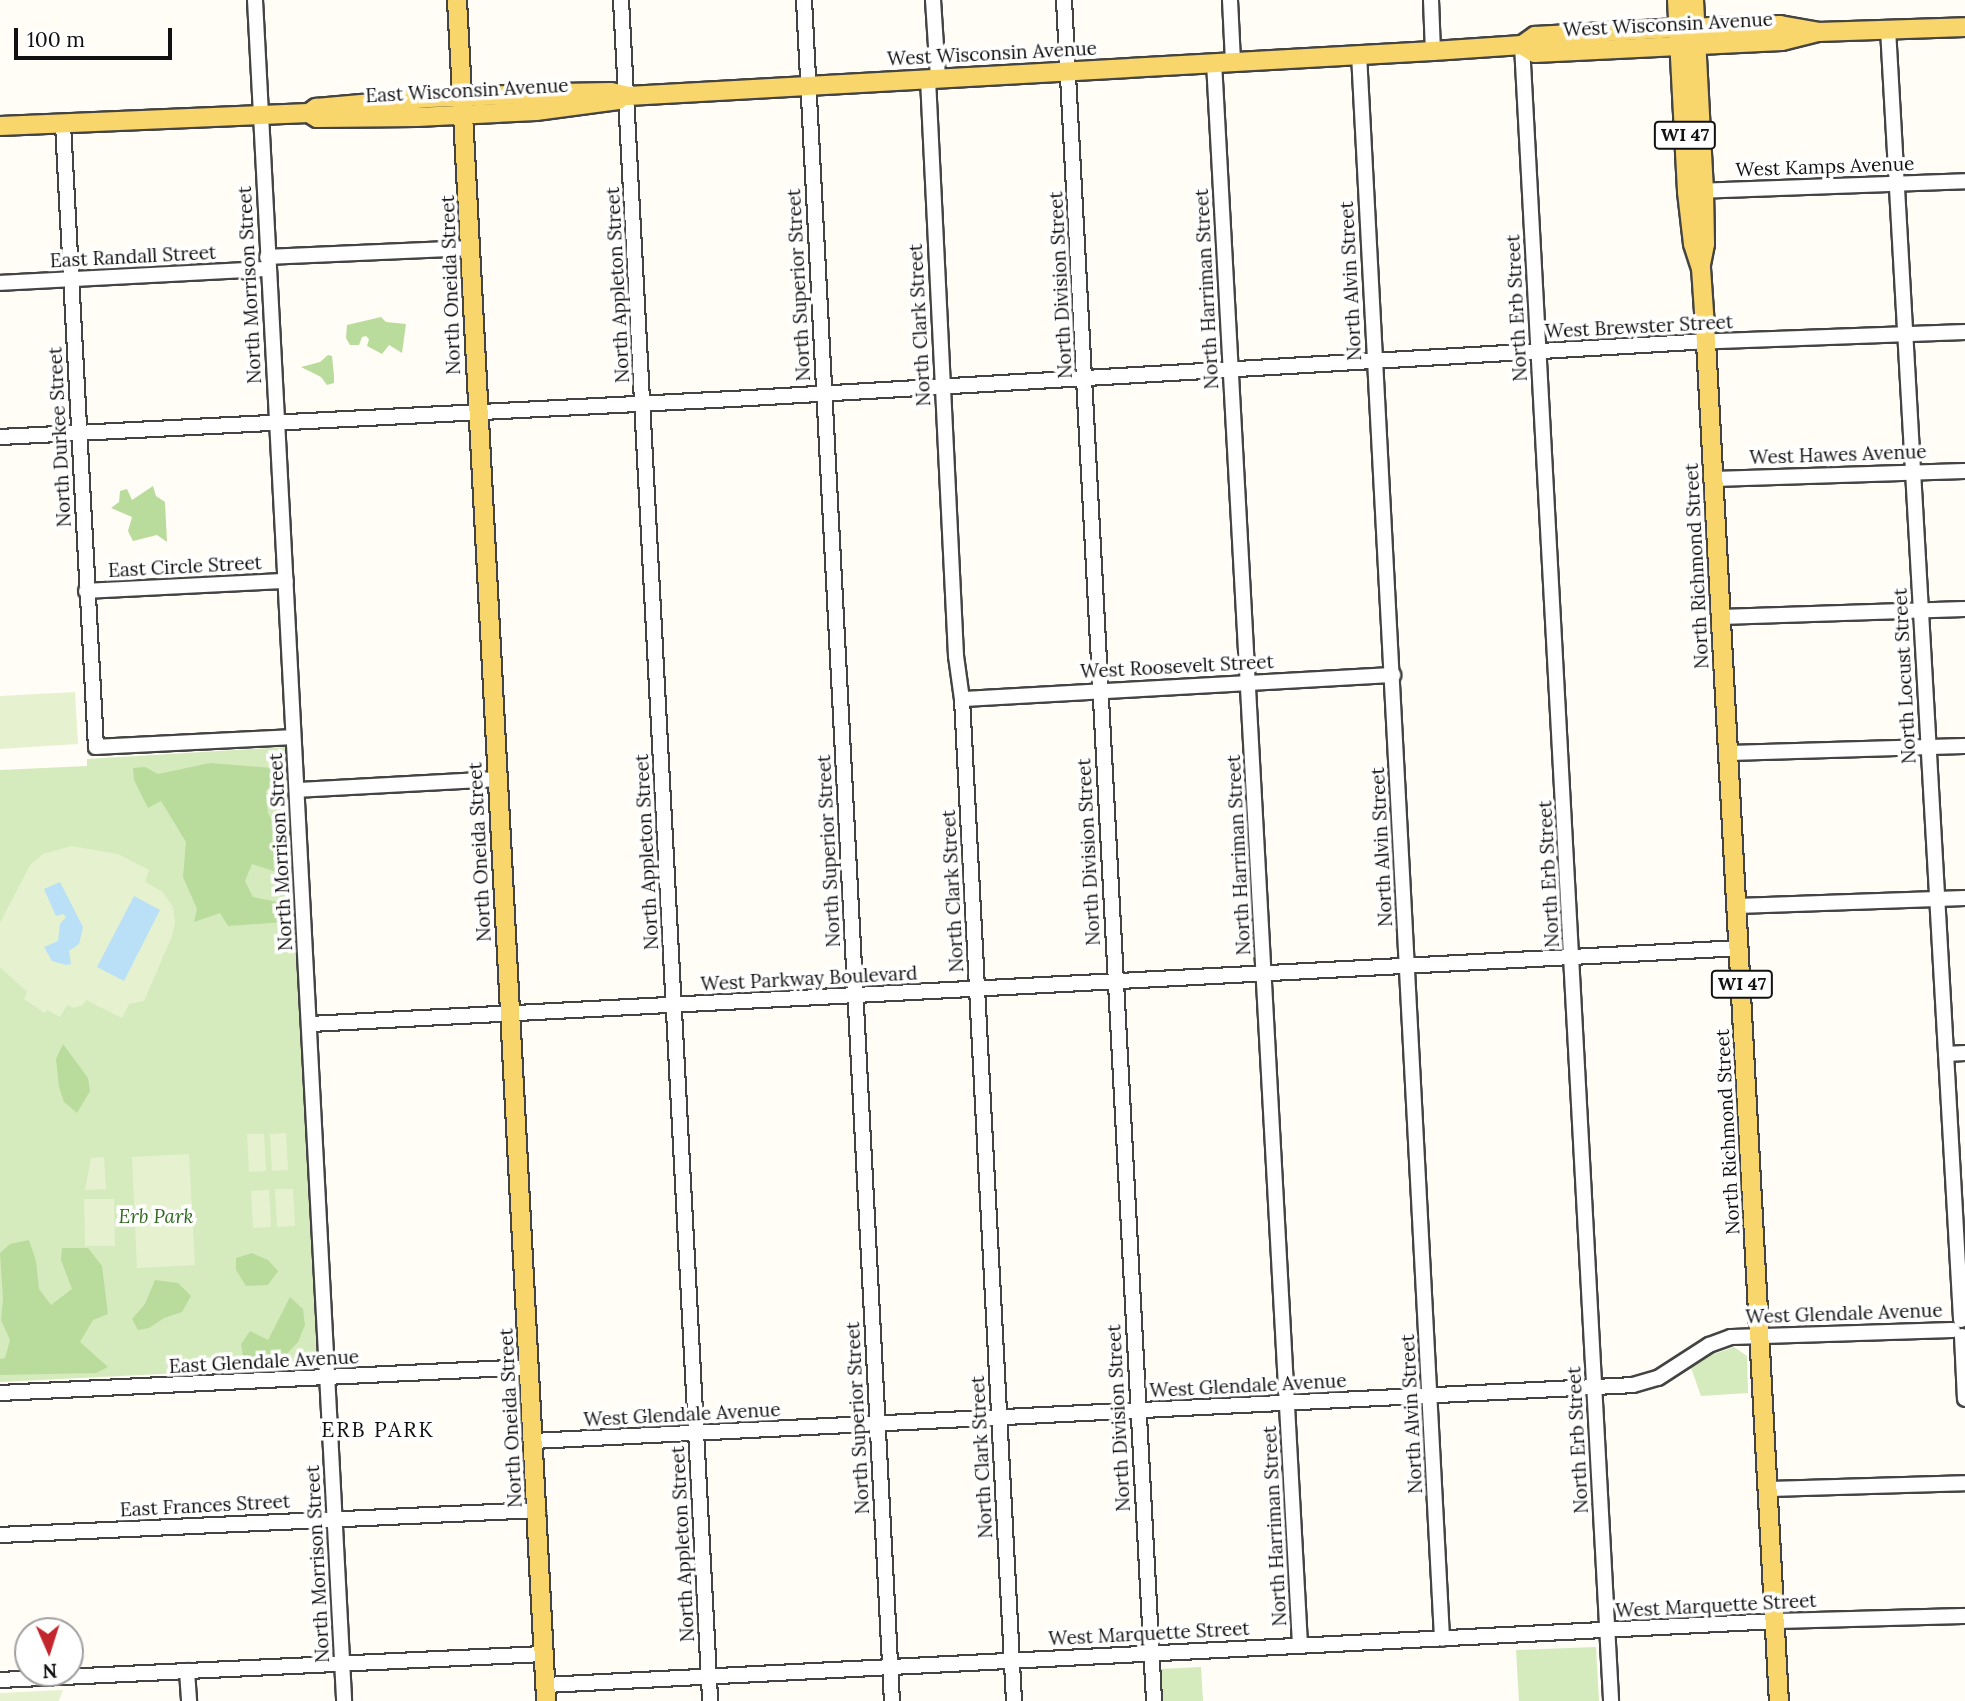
<!DOCTYPE html>
<html>
<head>
<meta charset="utf-8">
<style>
  body { margin:0 }
  #map { position:relative; width:1965px; height:1701px; overflow:hidden; background:#fffdf5; font-family:Lora,serif }
  div>[style] { position:absolute }
  .green>* { inset:0; background:#d5ebbd }
  .forest>* { inset:0; background:#b9dc9c }
  .pitch>* { inset:0; background:#e6f2cf }
  .water>* { inset:0; background:#b9e0f7 }
  .roads { filter:drop-shadow(2px 0 #444) drop-shadow(-2px 0 #444) drop-shadow(0 2px #444) drop-shadow(0 -2px #444) }
  .minor>* { height:14px; margin:-7px; padding:0 7px; transform-origin:7px; border-radius:7px; background:#fff }
  .major>* { height:18px; margin:-9px; padding:0 9px; transform-origin:9px; border-radius:9px; background:#f9d66b }
  span { translate:-50% -50%; white-space:nowrap; text-align:center; line-height:1.15; -webkit-text-stroke:7px #fff; paint-order:stroke }
  .shield-label span { padding:2px 5px; background:#fff; border:2px solid; border-radius:5px; -webkit-text-stroke-width:0 }
  .shield-label { font-size:18px; color:#111; font-weight:700 }
  .street-label { font-size:19px; color:#111 }
  .park-label { font-size:19px; color:#2f6b1f; font-style:italic }
  .neighbourhood-label { font-size:21px; color:#111; letter-spacing:2px }
  .north { position:absolute; left:14px; top:1617px; width:70px; height:70px; box-sizing:border-box; background:#fff; border:2px solid #a0a0a0; border-radius:50%; rotate:177deg; font-size:19px; font-weight:700; line-height:28px; text-align:center; color:#111 }
  .north::after { content:''; display:block; margin:auto; width:24px; height:32px; background:#c4262e; clip-path:polygon(50% 0,100% 100%,50% 72%,0 100%) }
  .scale { position:absolute; left:14px; top:28px; width:158px; height:32px; box-sizing:border-box; border:4px solid #111; border-top:0; padding-left:9px; font-size:21px; line-height:24px; white-space:nowrap; color:#111; -webkit-text-stroke:5px #fff; paint-order:stroke }
</style>
</head>
<body>
<div id="map">
  <div class="green">
    <i style="clip-path:polygon(287px 747px,319px 1366px,0 1382px,0 770px,87px 766px,87px 759px)"></i>
    <i style="clip-path:polygon(1734px 1347px,1747px 1356px,1748px 1393px,1701px 1396px,1691px 1368px,1711px 1355px)"></i>
    <i style="clip-path:polygon(1596px 1647px,1599px 1701px,1519px 1701px,1516px 1650px)"></i>
    <i style="clip-path:polygon(1201px 1667px,1203px 1701px,1162px 1701px,1160px 1669px)"></i>
  </div>
  <div class="forest">
    <i style="clip-path:polygon(381px 317px,386px 322px,406px 324px,402px 353px,389px 345px,382px 354px,367px 346px,369px 339px,366px 336px,362px 337px,359px 345px,350px 345px,346px 338px,347px 325px)"></i>
    <i style="clip-path:polygon(328px 355px,332px 356px,334px 376px,334px 383px,327px 385px,321px 377px,301px 367px,320px 362px)"></i>
    <i style="clip-path:polygon(153px 486px,156px 496px,165px 502px,167px 542px,157px 535px,133px 541px,128px 531px,132px 517px,111px 508px,119px 502px,120px 491px,127px 489px,132px 500px)"></i>
    <i style="clip-path:polygon(210px 763px,273px 768px,277px 780px,266px 791px,268px 813px,286px 845px,286px 875px,252px 864px,245px 881px,253px 897px,277px 902px,287px 912px,284px 922px,228px 926px,220px 913px,194px 922px,197px 909px,183px 877px,186px 842px,161px 801px,148px 808px,134px 780px,133px 768px,145px 767px,158px 774px)"></i>
    <i style="clip-path:polygon(63px 1044px,88px 1078px,90px 1091px,77px 1113px,64px 1102px,59px 1087px,56px 1059px)"></i>
    <i style="clip-path:polygon(29px 1240px,36px 1261px,39px 1289px,51px 1305px,72px 1289px,61px 1260px,62px 1248px,88px 1248px,102px 1266px,108px 1314px,93px 1320px,80px 1342px,108px 1367px,96px 1373px,0 1375px,0 1359px,5px 1358px,10px 1340px,1px 1320px,3px 1299px,0 1253px,10px 1244px)"></i>
    <i style="clip-path:polygon(252px 1253px,268px 1260px,278px 1271px,268px 1285px,246px 1286px,236px 1270px,236px 1258px)"></i>
    <i style="clip-path:polygon(155px 1280px,178px 1283px,191px 1296px,182px 1312px,164px 1318px,149px 1328px,138px 1330px,132px 1319px,145px 1304px)"></i>
    <i style="clip-path:polygon(290px 1297px,303px 1309px,305px 1325px,298px 1342px,284px 1357px,244px 1361px,241px 1344px,250px 1331px,268px 1340px)"></i>
  </div>
  <div class="pitch">
    <i style="clip-path:polygon(75px 692px,78px 744px,0 749px,0 696px)"></i>
    <i style="clip-path:polygon(71px 846px,118px 854px,149px 870px,145px 882px,163px 892px,173px 907px,175px 923px,172px 936px,144px 1001px,129px 1004px,122px 1018px,86px 1000px,83px 1005px,74px 1008px,67px 1005px,60px 1017px,47px 1010px,45px 1013px,24px 999px,27px 992px,0 967px,0 923px,30px 865px,43px 854px)"></i>
    <i style="clip-path:polygon(286px 1133px,288px 1170px,272px 1171px,270px 1134px)"></i>
    <i style="clip-path:polygon(247px 1134px,264px 1134px,266px 1171px,249px 1172px)"></i>
    <i style="clip-path:polygon(189px 1154px,195px 1265px,137px 1268px,132px 1157px)"></i>
    <i style="clip-path:polygon(104px 1157px,106px 1189px,85px 1190px,91px 1158px)"></i>
    <i style="clip-path:polygon(275px 1189px,293px 1189px,295px 1226px,277px 1227px)"></i>
    <i style="clip-path:polygon(269px 1190px,271px 1227px,253px 1228px,251px 1191px)"></i>
    <i style="clip-path:polygon(84px 1199px,114px 1199px,115px 1246px,85px 1246px)"></i>
    <i style="clip-path:polygon(63px 1690px,59px 1701px,0 1701px,0 1693px)"></i>
  </div>
  <div class="water">
    <i style="clip-path:polygon(60px 882px,83px 927px,79px 944px,69px 951px,71px 964px,66px 965px,52px 961px,44px 947px,58px 941px,60px 924px,66px 917px,63px 914px,56px 916px,44px 889px)"></i>
    <i style="clip-path:polygon(134px 896px,160px 910px,124px 981px,97px 967px)"></i>
  </div>
  <div class="roads">
    <div class="minor">
      <i style="left:255px;top:0;width:1703px;rotate:87deg"></i>
      <i style="left:621px;top:0;width:1703px;rotate:87deg"></i>
      <i style="left:804px;top:0;width:1703px;rotate:87.04deg"></i>
      <i style="left:933px;top:0;width:78px;rotate:86.3deg"></i>
      <i style="left:1064px;top:0;width:1703px;rotate:86.97deg"></i>
      <i style="left:1230px;top:0;width:61px;rotate:87.2deg"></i>
      <i style="left:1431px;top:0;width:51px;rotate:87.8deg"></i>
      <i style="left:1888px;top:29px;width:1293px;rotate:86.76deg"></i>
      <i style="left:1522px;top:45px;width:1658px;rotate:86.92deg"></i>
      <i style="left:1359px;top:54px;width:1587px;rotate:87deg"></i>
      <i style="left:1214px;top:62px;width:1585px;rotate:86.89deg"></i>
      <i style="left:928px;top:79px;width:578px;rotate:87.22deg"></i>
      <i style="left:956px;top:656px;width:43px;rotate:82.1deg"></i>
      <i style="left:962px;top:699px;width:1003px;rotate:87.03deg"></i>
      <i style="left:63px;top:124px;width:624px;rotate:86.97deg"></i>
      <i style="left:96px;top:747px;width:197px;rotate:-2.9deg"></i>
      <i style="left:1696px;top:191px;width:269px;rotate:-2.1deg"></i>
      <i style="left:267px;top:257px;width:204px;rotate:-2.5deg"></i>
      <i style="left:0;top:283px;width:268px;rotate:-3deg"></i>
      <i style="left:0;top:437px;width:734px;rotate:-2.97deg"></i>
      <i style="left:733px;top:399px;width:961px;rotate:-3.4deg"></i>
      <i style="left:1692px;top:342px;width:273px;rotate:-2.1deg"></i>
      <i style="left:1713px;top:479px;width:252px;rotate:-1.8deg"></i>
      <i style="left:86px;top:591px;width:200px;rotate:-2.9deg"></i>
      <i style="left:1720px;top:617px;width:245px;rotate:-1.9deg"></i>
      <i style="left:962px;top:699px;width:432px;rotate:-3.2deg"></i>
      <i style="left:1728px;top:753px;width:237px;rotate:-1.7deg"></i>
      <i style="left:297px;top:790px;width:200px;rotate:-3.1deg"></i>
      <i style="left:1737px;top:906px;width:228px;rotate:-2deg"></i>
      <i style="left:310px;top:1024px;width:1432px;rotate:-3.04deg"></i>
      <i style="left:1946px;top:1054px;width:19px;rotate:-3deg"></i>
      <i style="left:1962px;top:1336px;width:63px;rotate:87.3deg"></i>
      <i style="left:0;top:1393px;width:530px;rotate:-2.81deg"></i>
      <i style="left:533px;top:1441px;width:1101px;rotate:-2.91deg"></i>
      <i style="left:1633px;top:1385px;width:26px;rotate:-16deg"></i>
      <i style="left:1658px;top:1378px;width:61px;rotate:-32.9deg"></i>
      <i style="left:1709px;top:1345px;width:23px;rotate:-20deg"></i>
      <i style="left:1731px;top:1337px;width:222px;rotate:-1.8deg"></i>
      <i style="left:1768px;top:1489px;width:197px;rotate:-1.7deg"></i>
      <i style="left:0;top:1535px;width:539px;rotate:-2.66deg"></i>
      <i style="left:187px;top:1671px;width:30px;rotate:86deg"></i>
      <i style="left:0;top:1680px;width:545px;rotate:-2.74deg"></i>
      <i style="left:546px;top:1685px;width:1231px;rotate:-2.98deg"></i>
      <i style="left:1775px;top:1621px;width:190px;rotate:-1.5deg"></i>
    </div>
    <div class="major">
      <i style="left:457px;top:0;width:1703px;rotate:87deg"></i>
      <i style="left:1677px;top:0;width:192px;rotate:87deg"></i>
      <i style="left:1687px;top:192px;width:52px;rotate:83.4deg"></i>
      <i style="left:1693px;top:244px;width:25px;rotate:72deg"></i>
      <i style="left:1701px;top:268px;width:74px;rotate:86.1deg"></i>
      <i style="left:1706px;top:342px;width:1361px;rotate:86.93deg"></i>
      <i style="left:1694px;top:0;width:191px;rotate:87deg"></i>
      <i style="left:1704px;top:191px;width:53px;rotate:88.9deg"></i>
      <i style="left:1705px;top:244px;width:20px;rotate:101deg"></i>
      <i style="left:1522px;top:45px;width:15px;rotate:32deg"></i>
      <i style="left:1535px;top:53px;width:247px;rotate:-2.8deg"></i>
      <i style="left:1782px;top:41px;width:37px;rotate:-14deg"></i>
      <i style="left:1818px;top:32px;width:147px;rotate:-1.9deg"></i>
      <i style="left:312px;top:115px;width:6px;rotate:31deg"></i>
      <i style="left:317px;top:118px;width:100px;rotate:-0.6deg"></i>
      <i style="left:417px;top:117px;width:119px;rotate:-2.9deg"></i>
      <i style="left:536px;top:111px;width:83px;rotate:-7.6deg"></i>
      <i style="left:0;top:126px;width:309px;rotate:-2.4deg"></i>
      <i style="left:309px;top:113px;width:9px;rotate:-36deg"></i>
      <i style="left:316px;top:108px;width:113px;rotate:-5.1deg"></i>
      <i style="left:429px;top:98px;width:131px;rotate:-2.2deg"></i>
      <i style="left:560px;top:93px;width:51px;rotate:-1.1deg"></i>
      <i style="left:611px;top:92px;width:17px;rotate:13deg"></i>
      <i style="left:628px;top:96px;width:806px;rotate:-3.2deg"></i>
      <i style="left:1433px;top:51px;width:89px;rotate:-3.9deg"></i>
      <i style="left:1522px;top:45px;width:16px;rotate:-35deg"></i>
      <i style="left:1535px;top:36px;width:143px;rotate:-3.2deg"></i>
      <i style="left:1678px;top:28px;width:102px;rotate:-1.7deg"></i>
      <i style="left:1780px;top:25px;width:39px;rotate:10deg"></i>
    </div>
  </div>
  <div class="shield-label">
    <span style="left:1685px;top:135px">WI 47</span>
    <span style="left:1742px;top:984px">WI 47</span>
  </div>
  <div class="street-label">
    <span style="left:1668px;top:25px;rotate:-3deg">West Wisconsin Avenue</span>
    <span style="left:992px;top:54px;rotate:-3deg">West Wisconsin Avenue</span>
    <span style="left:467px;top:91px;rotate:-3deg">East Wisconsin Avenue</span>
    <span style="left:1825px;top:167px;rotate:-2deg">West Kamps Avenue</span>
    <span style="left:133px;top:257px;rotate:-3deg">East Randall Street</span>
    <span style="left:1351px;top:281px;rotate:-93deg">North Alvin Street</span>
    <span style="left:250px;top:285px;rotate:-93deg">North Morrison Street</span>
    <span style="left:451px;top:285px;rotate:-92deg">North Oneida Street</span>
    <span style="left:618px;top:285px;rotate:-93deg">North Appleton Street</span>
    <span style="left:799px;top:285px;rotate:-93deg">North Superior Street</span>
    <span style="left:1061px;top:285px;rotate:-93deg">North Division Street</span>
    <span style="left:1207px;top:289px;rotate:-93deg">North Harriman Street</span>
    <span style="left:1517px;top:308px;rotate:-93deg">North Erb Street</span>
    <span style="left:920px;top:325px;rotate:-93deg">North Clark Street</span>
    <span style="left:1639px;top:327px;rotate:-3deg">West Brewster Street</span>
    <span style="left:60px;top:437px;rotate:-93deg">North Durkee Street</span>
    <span style="left:1838px;top:455px;rotate:-2deg">West Hawes Avenue</span>
    <span style="left:1697px;top:566px;rotate:-93deg">North Richmond Street</span>
    <span style="left:185px;top:567px;rotate:-3deg">East Circle Street</span>
    <span style="left:1177px;top:667px;rotate:-3deg">West Roosevelt Street</span>
    <span style="left:1905px;top:676px;rotate:-93deg">North Locust Street</span>
    <span style="left:1382px;top:847px;rotate:-93deg">North Alvin Street</span>
    <span style="left:829px;top:851px;rotate:-93deg">North Superior Street</span>
    <span style="left:281px;top:852px;rotate:-93deg">North Morrison Street</span>
    <span style="left:480px;top:852px;rotate:-93deg">North Oneida Street</span>
    <span style="left:647px;top:852px;rotate:-93deg">North Appleton Street</span>
    <span style="left:1089px;top:852px;rotate:-93deg">North Division Street</span>
    <span style="left:1239px;top:855px;rotate:-93deg">North Harriman Street</span>
    <span style="left:1549px;top:874px;rotate:-93deg">North Erb Street</span>
    <span style="left:953px;top:891px;rotate:-93deg">North Clark Street</span>
    <span style="left:809px;top:979px;rotate:-3deg">West Parkway Boulevard</span>
    <span style="left:1728px;top:1132px;rotate:-93deg">North Richmond Street</span>
    <span style="left:1844px;top:1314px;rotate:-2deg">West Glendale Avenue</span>
    <span style="left:264px;top:1362px;rotate:-3deg">East Glendale Avenue</span>
    <span style="left:1248px;top:1386px;rotate:-3deg">West Glendale Avenue</span>
    <span style="left:1412px;top:1414px;rotate:-93deg">North Alvin Street</span>
    <span style="left:682px;top:1415px;rotate:-3deg">West Glendale Avenue</span>
    <span style="left:511px;top:1418px;rotate:-93deg">North Oneida Street</span>
    <span style="left:858px;top:1418px;rotate:-93deg">North Superior Street</span>
    <span style="left:1119px;top:1418px;rotate:-93deg">North Division Street</span>
    <span style="left:1578px;top:1440px;rotate:-93deg">North Erb Street</span>
    <span style="left:982px;top:1457px;rotate:-93deg">North Clark Street</span>
    <span style="left:205px;top:1506px;rotate:-3deg">East Frances Street</span>
    <span style="left:1275px;top:1526px;rotate:-93deg">North Harriman Street</span>
    <span style="left:683px;top:1544px;rotate:-93deg">North Appleton Street</span>
    <span style="left:318px;top:1564px;rotate:-93deg">North Morrison Street</span>
    <span style="left:1716px;top:1606px;rotate:-3deg">West Marquette Street</span>
    <span style="left:1149px;top:1634px;rotate:-3deg">West Marquette Street</span>
  </div>
  <div class="park-label">
    <span style="left:156px;top:1217px">Erb Park</span>
  </div>
  <div class="neighbourhood-label">
    <span style="left:378px;top:1430px">ERB PARK</span>
  </div>
  <div class="north">N</div>
  <div class="scale">100 m</div>
</div>
</body>
</html>
